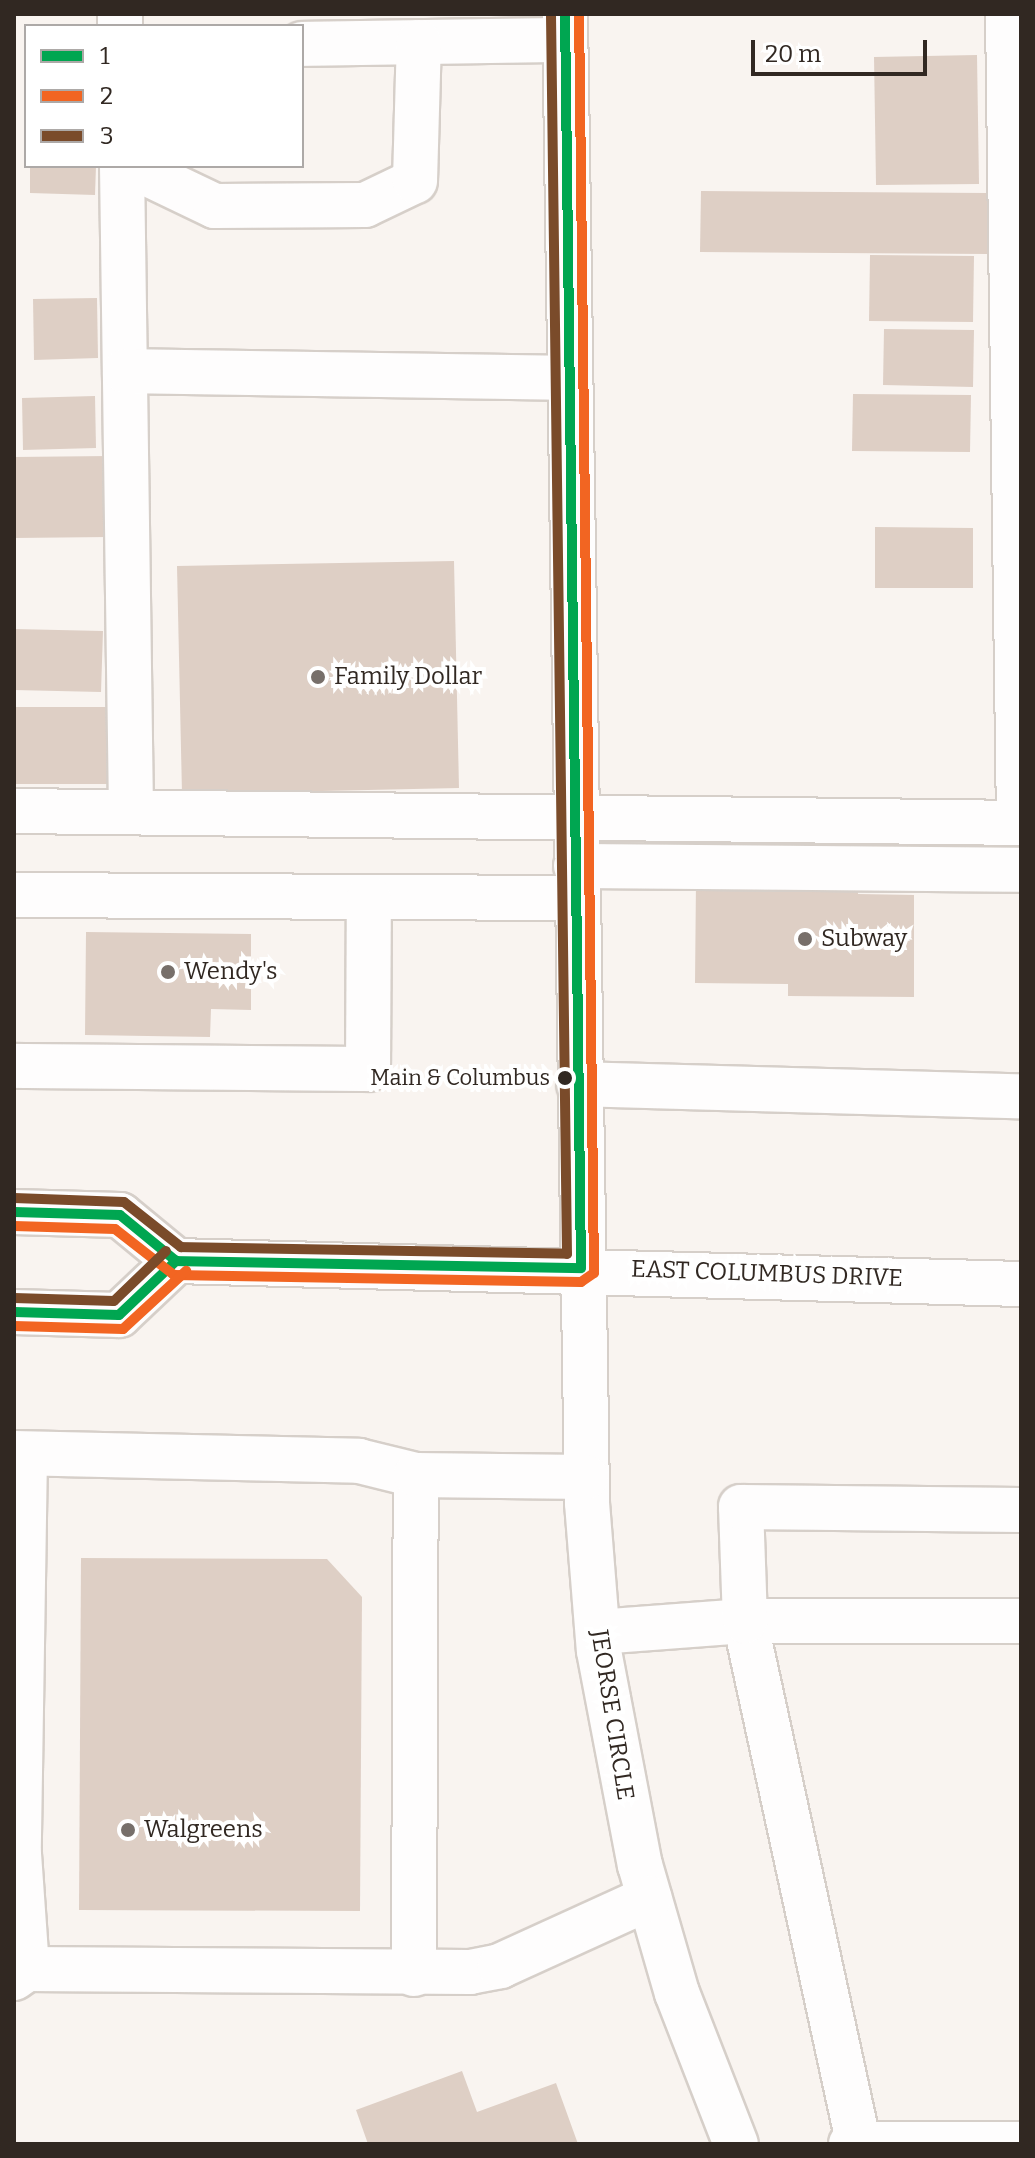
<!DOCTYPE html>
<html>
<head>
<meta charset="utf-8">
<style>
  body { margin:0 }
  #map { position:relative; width:1035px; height:2158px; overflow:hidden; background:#f9f4f0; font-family:Bitter,serif }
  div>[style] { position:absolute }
  .building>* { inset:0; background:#decfc5 }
  .roads { filter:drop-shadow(2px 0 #d6cfc9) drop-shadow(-2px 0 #d6cfc9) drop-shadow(0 2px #d6cfc9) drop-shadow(0 -2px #d6cfc9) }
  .minor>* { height:44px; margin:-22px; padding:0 22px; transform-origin:22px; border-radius:22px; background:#fefdfd }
  .major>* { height:44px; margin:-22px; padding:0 22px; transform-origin:22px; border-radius:22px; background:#fefdfd }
  .bus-1>* { height:10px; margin:-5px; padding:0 5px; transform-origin:5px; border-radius:5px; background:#00a651 }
  .bus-2>* { height:10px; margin:-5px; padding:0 5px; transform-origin:5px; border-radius:5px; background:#f26522 }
  .bus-3>* { height:10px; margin:-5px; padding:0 5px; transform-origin:5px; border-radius:5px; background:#7a4b2a }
  .dots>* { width:22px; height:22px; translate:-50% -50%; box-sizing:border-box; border:4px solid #fff; border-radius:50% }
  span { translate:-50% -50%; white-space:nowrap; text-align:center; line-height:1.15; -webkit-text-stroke:8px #fff; paint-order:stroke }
  .bus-label { font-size:22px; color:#312822 }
  .right { translate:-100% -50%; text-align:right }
  .poi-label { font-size:24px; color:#312822 }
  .left { translate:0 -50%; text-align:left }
  .street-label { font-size:24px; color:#312822 }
  .frame { position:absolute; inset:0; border:16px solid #312822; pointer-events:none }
  .legend { position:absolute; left:24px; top:24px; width:280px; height:144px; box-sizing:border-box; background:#fff; border:2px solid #ada9a7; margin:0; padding:10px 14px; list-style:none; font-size:24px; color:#312822 }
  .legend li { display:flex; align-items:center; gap:16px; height:40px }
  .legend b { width:40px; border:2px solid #ada9a7 }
  .scale { position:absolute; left:751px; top:40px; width:176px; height:36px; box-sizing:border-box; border:4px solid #312822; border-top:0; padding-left:10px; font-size:24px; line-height:28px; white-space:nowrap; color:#312822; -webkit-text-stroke:6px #fff; paint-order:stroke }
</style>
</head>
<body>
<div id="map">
  <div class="building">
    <i style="clip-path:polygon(977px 55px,979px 184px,876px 185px,874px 57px)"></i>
    <i style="clip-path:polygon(30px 166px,96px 166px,95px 195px,30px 193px)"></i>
    <i style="clip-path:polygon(701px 191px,987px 193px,987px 254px,700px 252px)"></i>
    <i style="clip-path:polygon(870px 255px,974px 256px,973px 322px,869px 321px)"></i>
    <i style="clip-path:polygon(97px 298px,98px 358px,34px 360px,33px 299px)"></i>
    <i style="clip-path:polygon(884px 329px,974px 330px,973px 387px,883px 385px)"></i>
    <i style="clip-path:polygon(853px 394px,971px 395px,970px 452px,852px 451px)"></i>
    <i style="clip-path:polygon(95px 396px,96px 448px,23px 450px,22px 398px)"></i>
    <i style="clip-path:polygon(109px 456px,109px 537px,14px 538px,14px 457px)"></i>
    <i style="clip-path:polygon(875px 527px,973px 528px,973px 588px,875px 588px)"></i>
    <i style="clip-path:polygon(454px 561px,459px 788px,182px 794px,177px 566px)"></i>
    <i style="clip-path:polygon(14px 629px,103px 631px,101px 692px,14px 690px)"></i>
    <i style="clip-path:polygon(14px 707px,108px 707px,107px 784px,14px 784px)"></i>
    <i style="clip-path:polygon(858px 872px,858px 894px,914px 895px,914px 997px,788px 996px,788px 984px,695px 983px,696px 880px)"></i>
    <i style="clip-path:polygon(86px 932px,251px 934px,251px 1010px,211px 1009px,210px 1037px,85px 1035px)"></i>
    <i style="clip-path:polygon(81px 1558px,327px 1559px,362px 1597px,360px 1911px,79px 1910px)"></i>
    <i style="clip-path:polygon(462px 2071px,477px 2112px,556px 2083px,578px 2144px,368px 2144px,356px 2110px)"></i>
  </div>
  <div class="roads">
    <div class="minor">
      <i style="left:120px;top:14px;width:12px;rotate:90deg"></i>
      <i style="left:565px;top:14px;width:1489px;rotate:89.15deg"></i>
      <i style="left:587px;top:1503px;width:148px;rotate:85.4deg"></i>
      <i style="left:599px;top:1651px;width:218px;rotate:79.2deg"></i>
      <i style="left:640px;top:1865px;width:133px;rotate:73.9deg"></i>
      <i style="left:677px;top:1993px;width:162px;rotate:68.7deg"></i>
      <i style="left:1008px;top:14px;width:809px;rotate:89.22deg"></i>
      <i style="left:302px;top:44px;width:263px;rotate:-0.9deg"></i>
      <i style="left:122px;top:166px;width:646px;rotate:89.2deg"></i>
      <i style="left:131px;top:166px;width:93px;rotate:25.5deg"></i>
      <i style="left:215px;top:206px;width:150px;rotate:-0.4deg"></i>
      <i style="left:365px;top:205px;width:55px;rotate:-25.6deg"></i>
      <i style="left:415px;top:181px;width:139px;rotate:-88.4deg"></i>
      <i style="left:125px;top:371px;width:445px;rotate:0.9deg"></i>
      <i style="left:14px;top:811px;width:1007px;rotate:0.68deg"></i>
      <i style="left:576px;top:866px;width:445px;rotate:0.5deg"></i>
      <i style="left:14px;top:895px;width:562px;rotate:0.31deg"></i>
      <i style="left:14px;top:1066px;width:354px;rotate:0.5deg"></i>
      <i style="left:368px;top:1069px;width:171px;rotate:-89.7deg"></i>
      <i style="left:579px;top:1084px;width:442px;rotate:1.6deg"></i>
      <i style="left:14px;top:1453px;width:345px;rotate:1.3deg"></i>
      <i style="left:359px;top:1461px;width:59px;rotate:13.8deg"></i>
      <i style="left:25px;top:1454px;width:400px;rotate:90.9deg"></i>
      <i style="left:19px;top:1854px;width:115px;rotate:86deg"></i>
      <i style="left:598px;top:1632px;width:147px;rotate:-4.3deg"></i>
      <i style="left:745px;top:1621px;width:276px"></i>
      <i style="left:414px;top:1974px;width:499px;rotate:-89.8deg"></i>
      <i style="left:416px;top:1475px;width:170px;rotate:0.7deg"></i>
      <i style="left:14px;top:1978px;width:16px;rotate:-35deg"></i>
      <i style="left:27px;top:1969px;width:443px;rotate:0.4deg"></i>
      <i style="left:470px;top:1972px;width:31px;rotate:-11deg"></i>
      <i style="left:500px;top:1966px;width:164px;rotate:-24.5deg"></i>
      <i style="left:858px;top:2141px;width:532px;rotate:-102.26deg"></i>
      <i style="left:745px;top:1621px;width:114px;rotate:-92deg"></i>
      <i style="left:741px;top:1507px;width:280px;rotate:0.6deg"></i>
      <i style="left:851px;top:2144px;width:170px"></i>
    </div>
    <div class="major">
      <i style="left:14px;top:1212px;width:106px;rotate:1.6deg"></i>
      <i style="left:120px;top:1215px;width:72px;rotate:39.4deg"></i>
      <i style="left:176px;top:1261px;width:845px;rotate:1.56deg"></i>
      <i style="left:14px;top:1312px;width:105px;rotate:1.6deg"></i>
      <i style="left:119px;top:1315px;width:79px;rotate:-43.5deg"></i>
    </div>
  </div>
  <div class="bus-1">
    <i style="left:14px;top:1212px;width:106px;rotate:1.6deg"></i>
    <i style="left:120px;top:1215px;width:72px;rotate:39.4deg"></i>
    <i style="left:176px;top:1261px;width:405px;rotate:1deg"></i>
    <i style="left:581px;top:1268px;width:1254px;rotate:-90.73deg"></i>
    <i style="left:14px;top:1312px;width:105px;rotate:1.6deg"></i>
    <i style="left:119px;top:1315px;width:79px;rotate:-43.5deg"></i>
  </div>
  <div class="bus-2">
    <i style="left:14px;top:1226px;width:101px;rotate:1.7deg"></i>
    <i style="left:115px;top:1229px;width:75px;rotate:37.9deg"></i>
    <i style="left:174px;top:1275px;width:407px;rotate:1deg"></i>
    <i style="left:581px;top:1282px;width:16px;rotate:-35deg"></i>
    <i style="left:594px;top:1273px;width:1259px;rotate:-90.68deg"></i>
    <i style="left:14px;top:1326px;width:109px;rotate:1.6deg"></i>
    <i style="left:123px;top:1329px;width:86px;rotate:-42.6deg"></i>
  </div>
  <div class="bus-3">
    <i style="left:14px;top:1198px;width:110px;rotate:2.1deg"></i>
    <i style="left:124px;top:1202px;width:73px;rotate:38.3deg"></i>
    <i style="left:181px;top:1247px;width:386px;rotate:1deg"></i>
    <i style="left:567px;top:1254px;width:1240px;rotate:-90.74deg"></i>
    <i style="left:14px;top:1298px;width:100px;rotate:1.7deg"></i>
    <i style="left:114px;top:1301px;width:72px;rotate:-43.9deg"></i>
  </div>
  <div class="dots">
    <i style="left:318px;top:677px;background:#776f6a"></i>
    <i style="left:805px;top:939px;background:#776f6a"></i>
    <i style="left:168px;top:972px;background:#776f6a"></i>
    <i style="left:565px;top:1078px;background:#312822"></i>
    <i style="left:128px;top:1830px;background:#776f6a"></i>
  </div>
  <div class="bus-label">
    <span class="right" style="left:550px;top:1078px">Main &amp; Columbus</span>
  </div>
  <div class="poi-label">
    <span class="left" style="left:334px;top:677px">Family Dollar</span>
    <span class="left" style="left:821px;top:939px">Subway</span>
    <span class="left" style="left:184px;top:972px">Wendy's</span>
    <span class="left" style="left:144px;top:1830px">Walgreens</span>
  </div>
  <div class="street-label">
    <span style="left:767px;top:1274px;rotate:2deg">EAST COLUMBUS DRIVE</span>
    <span style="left:612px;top:1715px;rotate:81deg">JEORSE CIRCLE</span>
  </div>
  <div class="frame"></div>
  <ul class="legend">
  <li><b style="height:10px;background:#00a651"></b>1</li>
  <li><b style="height:10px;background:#f26522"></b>2</li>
  <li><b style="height:10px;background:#7a4b2a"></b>3</li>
  </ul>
  <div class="scale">20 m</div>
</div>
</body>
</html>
